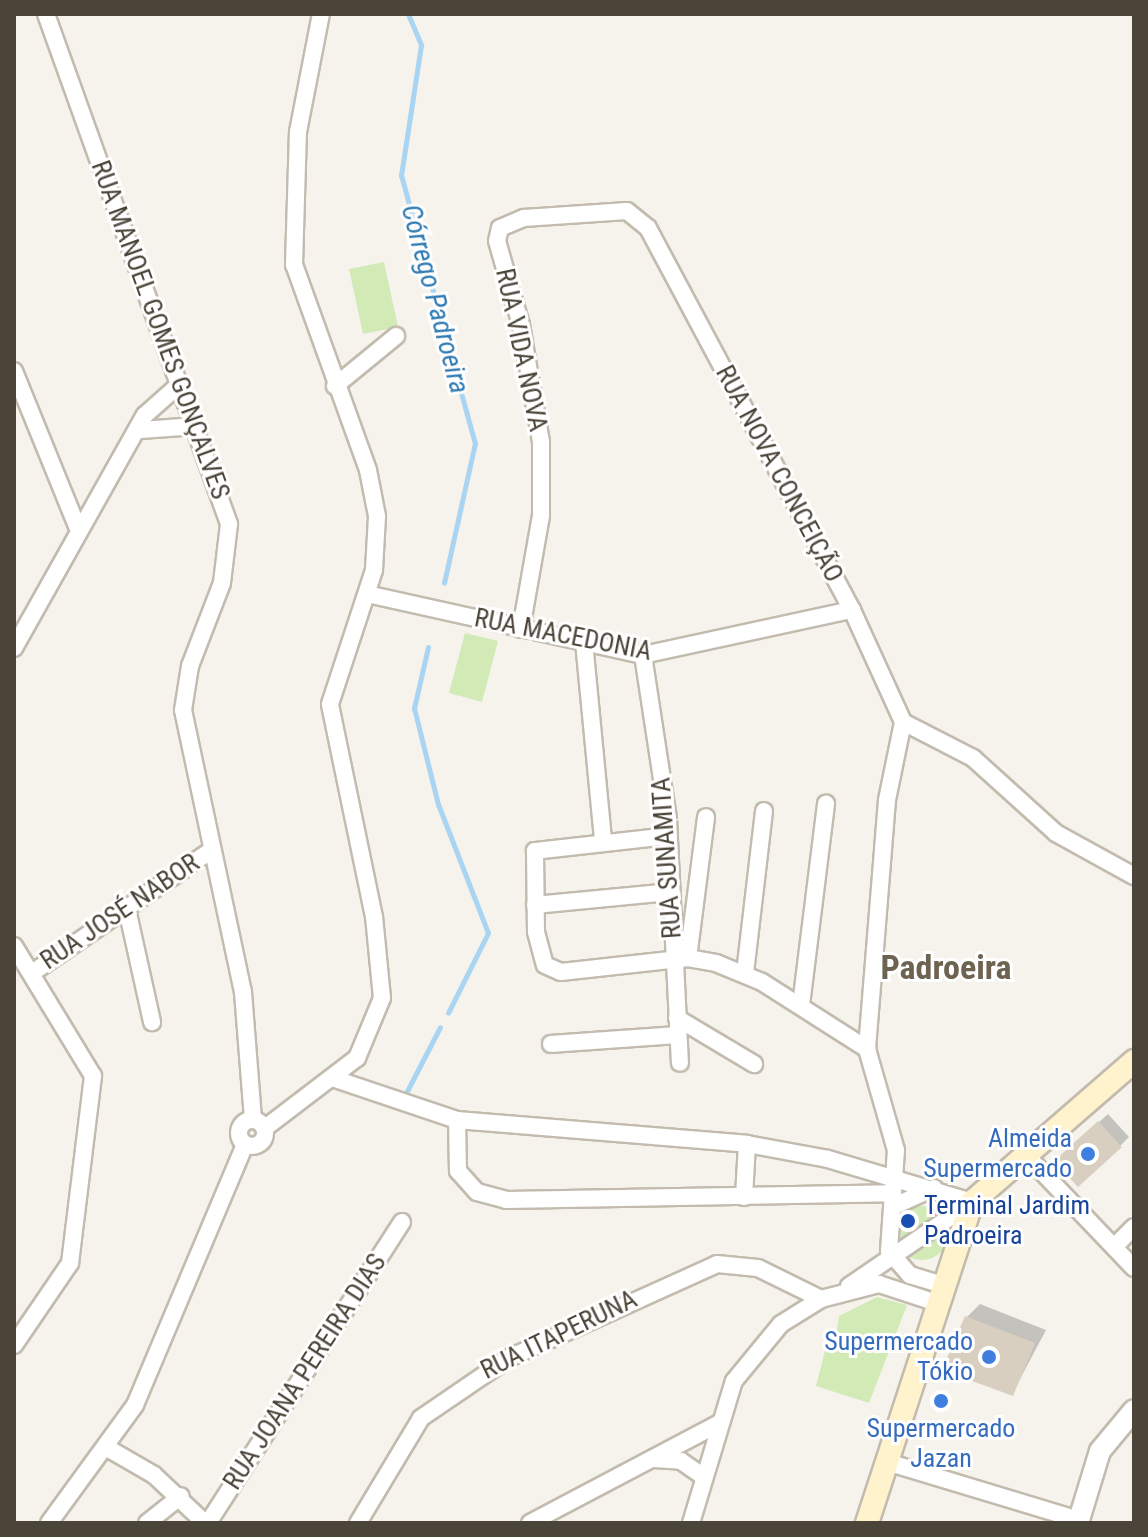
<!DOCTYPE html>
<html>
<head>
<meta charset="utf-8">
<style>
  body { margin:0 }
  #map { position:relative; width:1148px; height:1537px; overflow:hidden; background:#f6f3ec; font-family:"Roboto Condensed",sans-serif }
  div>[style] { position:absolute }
  .green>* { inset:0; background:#d2eab5 }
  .round { border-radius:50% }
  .shadow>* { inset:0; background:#0003 }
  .stream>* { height:5px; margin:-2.5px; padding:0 2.5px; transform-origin:2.5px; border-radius:2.5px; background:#a9d4f2 }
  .building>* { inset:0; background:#d8cfc1 }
  .roads { filter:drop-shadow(2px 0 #c2bbae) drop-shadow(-2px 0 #c2bbae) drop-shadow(0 2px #c2bbae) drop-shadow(0 -2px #c2bbae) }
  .minor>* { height:16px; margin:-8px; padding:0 8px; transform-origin:8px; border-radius:8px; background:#fff }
  .minor>.ring { margin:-8px; padding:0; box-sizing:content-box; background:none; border:16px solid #fff; border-radius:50% }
  .tertiary>* { height:20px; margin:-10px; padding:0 10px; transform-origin:10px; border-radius:10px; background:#fff }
  .secondary>* { height:22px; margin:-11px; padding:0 11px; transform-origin:11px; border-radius:11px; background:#fff3cd }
  .dots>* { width:22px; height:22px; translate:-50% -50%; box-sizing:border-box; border:4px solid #fff; border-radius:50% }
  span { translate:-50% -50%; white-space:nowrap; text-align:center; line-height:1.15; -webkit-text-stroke:6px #fff; paint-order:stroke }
  .street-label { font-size:26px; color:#4b4439 }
  .shop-label { font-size:26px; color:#366cbe }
  .right { translate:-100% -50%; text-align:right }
  .transit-label { font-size:26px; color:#164399 }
  .left { translate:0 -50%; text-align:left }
  .water-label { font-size:28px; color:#2e7ab2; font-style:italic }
  .district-label { font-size:34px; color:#6e6250; font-weight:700 }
  .frame { position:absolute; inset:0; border:16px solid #4b4439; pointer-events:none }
</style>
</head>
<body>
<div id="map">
  <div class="green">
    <i style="clip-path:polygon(384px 262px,398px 327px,363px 334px,349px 269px)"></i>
    <i style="clip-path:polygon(465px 633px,498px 641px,482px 702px,449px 693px)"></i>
    <i class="round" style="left:895px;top:1206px;width:54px;height:54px"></i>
    <i style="clip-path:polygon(877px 1297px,907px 1305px,869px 1403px,816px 1386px,825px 1351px,834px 1350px,839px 1316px)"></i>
  </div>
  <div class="shadow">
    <i style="clip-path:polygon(1108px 1114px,1129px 1137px,1120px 1146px,1066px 1152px)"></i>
    <i style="clip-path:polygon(980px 1304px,1046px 1330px,1012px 1394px,967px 1317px)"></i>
  </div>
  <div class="stream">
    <i style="left:408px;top:14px;width:34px;rotate:67deg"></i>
    <i style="left:421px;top:45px;width:132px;rotate:98.7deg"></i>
    <i style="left:401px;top:175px;width:278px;rotate:74.6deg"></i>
    <i style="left:475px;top:443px;width:143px;rotate:102.5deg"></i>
    <i style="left:428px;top:647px;width:63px;rotate:102.9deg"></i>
    <i style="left:414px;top:708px;width:99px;rotate:76deg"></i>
    <i style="left:438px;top:804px;width:138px;rotate:68.8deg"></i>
    <i style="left:488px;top:933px;width:89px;rotate:116.6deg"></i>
    <i style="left:406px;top:1093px;width:74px;rotate:-62.7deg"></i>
  </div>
  <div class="building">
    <i style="clip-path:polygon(1098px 1121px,1122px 1147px,1078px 1187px,1054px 1161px)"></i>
    <i style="clip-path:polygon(965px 1316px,1035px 1343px,1013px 1396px,942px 1370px)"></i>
  </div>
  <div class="roads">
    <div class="minor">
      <i style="left:46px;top:14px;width:542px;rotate:70.26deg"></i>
      <i style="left:229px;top:524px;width:59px;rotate:96.8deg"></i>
      <i style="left:222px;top:583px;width:89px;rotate:111.1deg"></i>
      <i style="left:190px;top:666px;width:45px;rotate:99deg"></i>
      <i style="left:183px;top:710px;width:288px;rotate:78deg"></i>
      <i style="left:243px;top:992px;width:128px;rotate:85.5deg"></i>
      <i style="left:14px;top:371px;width:173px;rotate:67.9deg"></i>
      <i style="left:335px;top:386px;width:79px;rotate:-39.3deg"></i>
      <i style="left:141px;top:430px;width:55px;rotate:-4.2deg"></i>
      <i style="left:367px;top:594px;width:283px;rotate:12.5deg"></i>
      <i style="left:643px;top:655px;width:214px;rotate:-12.2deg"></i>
      <i style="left:521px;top:629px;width:116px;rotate:-80deg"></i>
      <i style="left:541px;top:515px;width:73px;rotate:-90deg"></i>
      <i style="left:541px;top:442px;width:119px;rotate:-99.7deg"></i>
      <i style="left:521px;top:325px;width:87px;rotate:-105.9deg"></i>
      <i style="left:497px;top:241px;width:13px;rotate:-77deg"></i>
      <i style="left:500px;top:228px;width:26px;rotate:-23deg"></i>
      <i style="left:524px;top:218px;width:103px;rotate:-3.9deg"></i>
      <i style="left:627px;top:211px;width:27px;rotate:39deg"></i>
      <i style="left:648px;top:228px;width:433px;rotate:61.9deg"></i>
      <i style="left:852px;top:610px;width:123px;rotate:65.5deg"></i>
      <i style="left:903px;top:722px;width:80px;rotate:101.6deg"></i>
      <i style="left:887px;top:800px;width:250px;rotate:94.6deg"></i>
      <i style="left:867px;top:1049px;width:105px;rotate:74deg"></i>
      <i style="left:896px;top:1150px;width:57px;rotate:94deg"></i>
      <i style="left:584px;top:642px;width:199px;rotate:84.5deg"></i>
      <i style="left:14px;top:648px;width:267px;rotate:-60.7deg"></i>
      <i style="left:145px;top:415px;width:47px;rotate:-41.5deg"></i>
      <i style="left:643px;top:655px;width:166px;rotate:81.3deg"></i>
      <i style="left:668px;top:819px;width:244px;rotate:87.2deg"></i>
      <i style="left:903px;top:722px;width:79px;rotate:27.2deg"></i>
      <i style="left:973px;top:758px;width:112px;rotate:42.1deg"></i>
      <i style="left:1056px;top:833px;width:89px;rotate:28.9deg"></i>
      <i style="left:668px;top:836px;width:134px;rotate:173.6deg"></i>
      <i style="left:535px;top:851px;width:81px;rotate:89.3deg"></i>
      <i style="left:536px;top:932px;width:34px;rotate:75deg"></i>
      <i style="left:545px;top:965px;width:17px;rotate:24deg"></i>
      <i style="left:561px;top:972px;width:128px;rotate:-6.3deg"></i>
      <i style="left:688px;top:958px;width:28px;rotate:10deg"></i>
      <i style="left:716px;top:963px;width:50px;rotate:22.4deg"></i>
      <i style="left:762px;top:982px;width:125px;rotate:32.5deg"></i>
      <i style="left:535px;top:905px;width:137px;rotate:-5.5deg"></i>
      <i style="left:127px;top:909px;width:116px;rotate:77.5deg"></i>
      <i style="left:14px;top:946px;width:152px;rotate:58.7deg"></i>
      <i style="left:93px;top:1076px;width:188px;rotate:97deg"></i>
      <i style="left:70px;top:1263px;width:99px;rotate:124.3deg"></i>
      <i style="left:688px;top:958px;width:142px;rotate:-82.7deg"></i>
      <i style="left:32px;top:973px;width:214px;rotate:-34.4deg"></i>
      <i style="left:745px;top:973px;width:163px;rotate:-83.3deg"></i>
      <i style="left:801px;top:1005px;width:203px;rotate:-82.9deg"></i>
      <i style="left:677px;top:1018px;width:90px;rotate:30.9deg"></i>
      <i style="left:551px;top:1044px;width:126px;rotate:-4.1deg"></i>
      <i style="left:335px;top:1079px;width:129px;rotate:18.6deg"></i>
      <i style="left:457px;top:1120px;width:291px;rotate:4.7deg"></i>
      <i style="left:747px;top:1144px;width:82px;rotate:10.5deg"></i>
      <i style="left:828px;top:1159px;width:150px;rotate:16.6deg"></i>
      <i class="ring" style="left:239px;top:1120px;width:10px;height:10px"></i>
      <i style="left:457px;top:1120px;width:51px;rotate:88.9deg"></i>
      <i style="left:458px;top:1171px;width:28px;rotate:48deg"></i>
      <i style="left:477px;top:1192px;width:30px;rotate:15deg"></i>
      <i style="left:506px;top:1200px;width:387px;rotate:-1deg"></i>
      <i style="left:265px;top:1128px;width:116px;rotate:-37.3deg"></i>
      <i style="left:357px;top:1058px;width:65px;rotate:-67.4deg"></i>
      <i style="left:382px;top:998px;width:81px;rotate:-95.6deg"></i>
      <i style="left:374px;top:917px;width:217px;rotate:-101.7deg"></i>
      <i style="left:330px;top:704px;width:141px;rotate:-71.8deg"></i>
      <i style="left:374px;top:570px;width:54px;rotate:-86.8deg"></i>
      <i style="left:377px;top:516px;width:47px;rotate:-101.1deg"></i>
      <i style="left:368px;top:470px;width:218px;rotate:-109.8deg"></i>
      <i style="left:294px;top:265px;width:133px;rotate:-88.3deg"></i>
      <i style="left:298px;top:132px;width:120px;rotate:-79deg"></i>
      <i style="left:1024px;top:1153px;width:159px;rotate:46.3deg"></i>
      <i style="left:934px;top:1188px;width:46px;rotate:155.7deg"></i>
      <i style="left:892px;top:1207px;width:44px;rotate:93.9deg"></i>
      <i style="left:889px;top:1251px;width:32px;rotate:49deg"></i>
      <i style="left:910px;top:1275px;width:39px;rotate:17deg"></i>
      <i style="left:744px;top:1197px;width:53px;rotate:-86.8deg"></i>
      <i style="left:1114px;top:1247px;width:28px;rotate:-45deg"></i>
      <i style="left:849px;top:1286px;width:149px;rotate:-34.3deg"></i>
      <i style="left:109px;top:1449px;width:52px;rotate:30deg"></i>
      <i style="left:154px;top:1475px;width:70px;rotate:43.3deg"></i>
      <i style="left:654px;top:1459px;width:27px;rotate:4deg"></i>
      <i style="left:681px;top:1461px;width:28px;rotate:35deg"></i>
      <i style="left:887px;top:1462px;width:201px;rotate:16.8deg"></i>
      <i style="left:49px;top:1523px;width:146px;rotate:-53.9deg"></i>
      <i style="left:135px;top:1405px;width:282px;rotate:-67.1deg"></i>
      <i style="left:147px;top:1523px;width:43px;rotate:-38.5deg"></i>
      <i style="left:208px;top:1523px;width:358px;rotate:-57.2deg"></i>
      <i style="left:358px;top:1523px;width:122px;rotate:-59deg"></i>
      <i style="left:421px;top:1418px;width:107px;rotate:-34.3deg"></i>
      <i style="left:509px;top:1358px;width:228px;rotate:-24.3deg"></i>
      <i style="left:717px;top:1264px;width:41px;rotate:5.6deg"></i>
      <i style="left:758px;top:1268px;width:70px;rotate:26.2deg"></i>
      <i style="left:530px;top:1523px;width:212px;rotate:-27.8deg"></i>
      <i style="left:691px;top:1523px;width:148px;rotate:-73.2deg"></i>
      <i style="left:734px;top:1381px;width:74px;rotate:-50.5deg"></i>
      <i style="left:781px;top:1324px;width:47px;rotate:-32deg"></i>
      <i style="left:821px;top:1299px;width:60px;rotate:-14.5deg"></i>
      <i style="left:879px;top:1284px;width:64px;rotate:18.2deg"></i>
    </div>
    <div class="tertiary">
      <i style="left:1078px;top:1523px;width:75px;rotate:-73deg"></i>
      <i style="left:1100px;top:1451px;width:53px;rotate:-50.3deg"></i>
    </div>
    <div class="secondary">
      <i style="left:867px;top:1523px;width:338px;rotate:-71.9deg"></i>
      <i style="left:972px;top:1202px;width:215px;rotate:-41deg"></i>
    </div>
  </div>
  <div class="dots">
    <i style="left:1088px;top:1154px;background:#3f7fe0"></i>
    <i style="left:908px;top:1221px;background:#1a4fb4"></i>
    <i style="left:989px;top:1357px;background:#3f7fe0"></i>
    <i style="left:941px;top:1401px;background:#3f7fe0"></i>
  </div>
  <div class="street-label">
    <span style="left:160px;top:330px;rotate:70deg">RUA MANOEL GOMES GONÇALVES</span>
    <span style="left:521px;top:350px;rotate:78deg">RUA VIDA NOVA</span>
    <span style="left:779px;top:474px;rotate:62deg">RUA NOVA CONCEIÇÃO</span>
    <span style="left:563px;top:635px;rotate:11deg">RUA MACEDONIA</span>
    <span style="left:667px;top:858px;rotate:-94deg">RUA SUNAMITA</span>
    <span style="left:120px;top:912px;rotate:-34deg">RUA JOSÉ NABOR</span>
    <span style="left:559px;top:1335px;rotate:-26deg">RUA ITAPERUNA</span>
    <span style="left:305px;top:1372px;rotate:-57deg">RUA JOANA PEREIRA DIAS</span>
  </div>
  <div class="shop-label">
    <span class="right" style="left:1072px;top:1154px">Almeida<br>Supermercado</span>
    <span class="right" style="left:973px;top:1357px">Supermercado<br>Tókio</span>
    <span style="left:941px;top:1444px">Supermercado<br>Jazan</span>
  </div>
  <div class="transit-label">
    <span class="left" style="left:924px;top:1221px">Terminal Jardim<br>Padroeira</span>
  </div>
  <div class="water-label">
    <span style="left:435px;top:299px;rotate:75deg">Córrego Padroeira</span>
  </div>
  <div class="district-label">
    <span style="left:946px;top:968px">Padroeira</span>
  </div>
  <div class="frame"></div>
</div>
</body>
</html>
